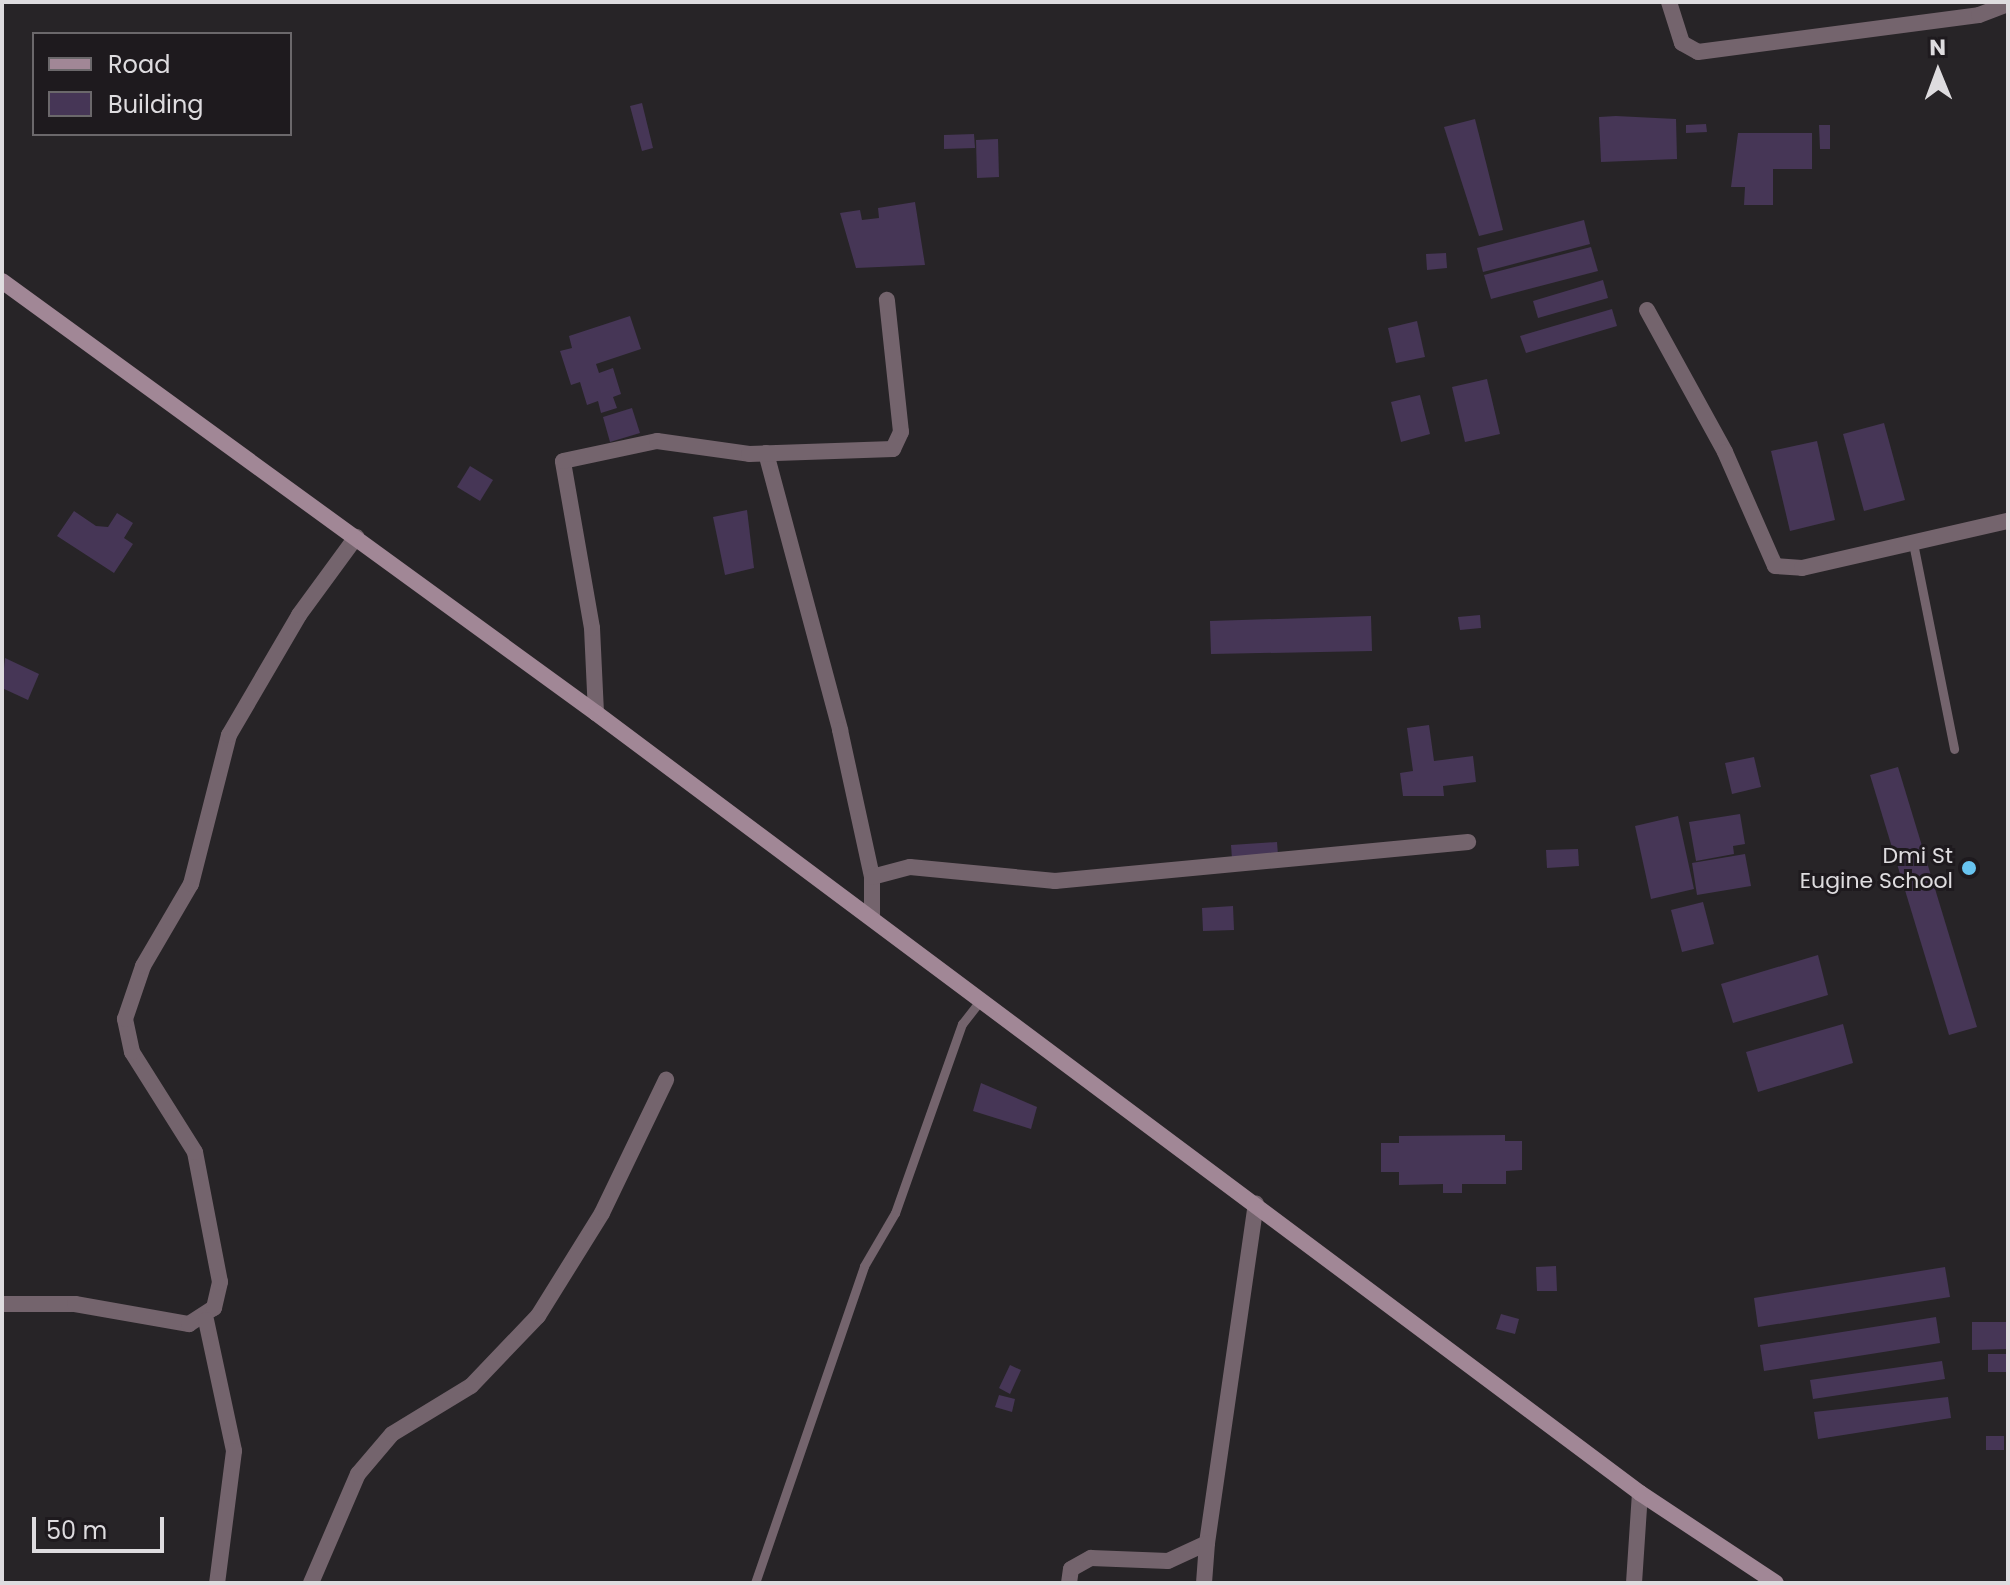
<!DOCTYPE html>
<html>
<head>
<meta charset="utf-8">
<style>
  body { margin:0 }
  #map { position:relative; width:2010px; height:1585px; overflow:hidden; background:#272427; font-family:Poppins,sans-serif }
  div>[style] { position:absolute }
  .building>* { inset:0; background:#463656 }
  .lane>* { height:9px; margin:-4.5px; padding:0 4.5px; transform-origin:4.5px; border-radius:4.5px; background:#74646d }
  .street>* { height:16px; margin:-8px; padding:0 8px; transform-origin:8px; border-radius:8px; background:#74646d }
  .secondary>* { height:16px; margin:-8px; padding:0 8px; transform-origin:8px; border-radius:8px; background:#a18796 }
  .dots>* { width:22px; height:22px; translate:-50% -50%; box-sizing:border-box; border:4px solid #1e1a1e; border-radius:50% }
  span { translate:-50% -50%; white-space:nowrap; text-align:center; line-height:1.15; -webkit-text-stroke:6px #1e1a1e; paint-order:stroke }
  .poi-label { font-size:22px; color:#dedcdf }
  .right { translate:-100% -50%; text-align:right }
  .frame { position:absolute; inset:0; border:4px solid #dedcdf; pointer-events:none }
  .legend { position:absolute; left:32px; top:32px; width:260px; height:104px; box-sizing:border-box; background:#1e1a1e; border:2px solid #6b686b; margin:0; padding:10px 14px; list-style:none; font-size:24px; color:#dedcdf }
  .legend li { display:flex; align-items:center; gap:16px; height:40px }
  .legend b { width:40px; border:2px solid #6b686b }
  .north { position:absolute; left:1898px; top:32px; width:80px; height:80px; -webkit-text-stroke:6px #1e1a1e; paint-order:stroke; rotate:359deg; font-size:22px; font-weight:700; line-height:32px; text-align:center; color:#dedcdf }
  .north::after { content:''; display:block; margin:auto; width:28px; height:36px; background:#dedcdf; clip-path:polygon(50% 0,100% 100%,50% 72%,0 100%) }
  .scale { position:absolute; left:32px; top:1517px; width:132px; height:36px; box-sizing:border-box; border:4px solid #dedcdf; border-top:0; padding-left:10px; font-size:24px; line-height:28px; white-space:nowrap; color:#dedcdf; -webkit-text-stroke:6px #1e1a1e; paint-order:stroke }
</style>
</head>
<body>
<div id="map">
  <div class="building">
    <i style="clip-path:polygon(642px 103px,653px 148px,642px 151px,630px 106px)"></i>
    <i style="clip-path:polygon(1616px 116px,1676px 119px,1677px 159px,1601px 162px,1599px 117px)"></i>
    <i style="clip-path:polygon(1475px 119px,1503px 230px,1479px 236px,1444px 127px)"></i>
    <i style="clip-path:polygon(1706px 124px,1707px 132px,1686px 133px,1686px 125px)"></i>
    <i style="clip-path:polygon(1819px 125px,1830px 125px,1830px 149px,1820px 149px)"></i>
    <i style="clip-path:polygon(1738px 133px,1812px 133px,1812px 169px,1773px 169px,1773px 205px,1744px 205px,1745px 187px,1731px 187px)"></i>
    <i style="clip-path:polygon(974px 134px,975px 148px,944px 149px,944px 135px)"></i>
    <i style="clip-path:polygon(998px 139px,999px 177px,977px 178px,976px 140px)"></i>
    <i style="clip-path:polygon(915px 202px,925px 265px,856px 268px,840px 213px,860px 210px,862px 220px,879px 218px,878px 208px)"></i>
    <i style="clip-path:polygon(1584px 220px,1590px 244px,1483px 272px,1477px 248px)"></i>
    <i style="clip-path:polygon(1591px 247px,1598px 271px,1491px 299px,1484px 275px)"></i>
    <i style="clip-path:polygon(1446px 253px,1447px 268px,1427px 270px,1426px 254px)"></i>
    <i style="clip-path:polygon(1603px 280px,1608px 298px,1538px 318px,1533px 301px)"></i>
    <i style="clip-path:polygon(1612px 309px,1617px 326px,1526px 353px,1520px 336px)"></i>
    <i style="clip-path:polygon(630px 316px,641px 349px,596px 364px,599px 373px,613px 368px,621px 394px,613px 397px,617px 408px,601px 413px,598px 401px,587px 405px,580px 382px,571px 385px,560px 351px,572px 348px,569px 336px)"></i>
    <i style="clip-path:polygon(1417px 321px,1425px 357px,1396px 363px,1388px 328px)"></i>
    <i style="clip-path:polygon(1487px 379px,1500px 434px,1465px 442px,1452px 387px)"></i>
    <i style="clip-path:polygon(1420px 395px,1430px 434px,1401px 442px,1391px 402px)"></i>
    <i style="clip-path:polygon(632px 408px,640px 433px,610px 442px,603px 417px)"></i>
    <i style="clip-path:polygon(1884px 423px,1905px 500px,1864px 511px,1843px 434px)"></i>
    <i style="clip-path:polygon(1817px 441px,1835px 520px,1790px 531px,1771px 451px)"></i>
    <i style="clip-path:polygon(470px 466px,493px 480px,480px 501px,457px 487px)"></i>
    <i style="clip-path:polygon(747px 510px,754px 568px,725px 575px,713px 517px)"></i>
    <i style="clip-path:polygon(74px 511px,96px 526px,108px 527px,117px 513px,133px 523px,124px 538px,133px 544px,114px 573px,57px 536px)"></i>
    <i style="clip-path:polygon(1480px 615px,1481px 628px,1460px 630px,1458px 617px)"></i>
    <i style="clip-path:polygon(1371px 616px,1372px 651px,1211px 654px,1210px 621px)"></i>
    <i style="clip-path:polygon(5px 658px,39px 674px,28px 700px,2px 688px)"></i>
    <i style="clip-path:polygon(1429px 725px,1434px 761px,1473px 756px,1476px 782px,1443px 786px,1444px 796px,1403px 796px,1400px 773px,1413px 771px,1407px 728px)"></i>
    <i style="clip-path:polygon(1754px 757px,1761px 787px,1732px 794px,1725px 763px)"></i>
    <i style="clip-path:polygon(1898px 767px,1977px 1027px,1949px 1035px,1870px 775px)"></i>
    <i style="clip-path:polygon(1740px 814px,1745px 844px,1733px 846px,1734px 854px,1696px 861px,1689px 822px)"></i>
    <i style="clip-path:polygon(1678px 816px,1694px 889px,1651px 899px,1635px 826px)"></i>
    <i style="clip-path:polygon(1277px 842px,1278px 855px,1232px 859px,1231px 845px)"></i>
    <i style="clip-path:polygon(1578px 849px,1579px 866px,1547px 868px,1546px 850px)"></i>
    <i style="clip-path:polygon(1745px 854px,1751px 886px,1697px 895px,1692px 863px)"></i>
    <i style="clip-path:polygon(1703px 902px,1714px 944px,1682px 952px,1671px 910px)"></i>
    <i style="clip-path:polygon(1233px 906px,1234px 930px,1203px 931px,1202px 908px)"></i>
    <i style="clip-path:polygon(1818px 955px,1828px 995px,1733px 1023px,1721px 984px)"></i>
    <i style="clip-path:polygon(1843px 1024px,1853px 1063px,1758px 1092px,1746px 1052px)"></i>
    <i style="clip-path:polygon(981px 1083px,1037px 1107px,1031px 1129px,973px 1111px)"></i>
    <i style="clip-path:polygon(1505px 1135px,1505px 1141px,1522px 1141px,1522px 1170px,1506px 1171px,1506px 1184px,1462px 1184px,1462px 1193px,1443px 1193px,1443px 1184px,1399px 1185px,1399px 1172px,1381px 1172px,1381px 1143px,1399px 1143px,1399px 1136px)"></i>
    <i style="clip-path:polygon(1556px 1266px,1557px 1291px,1537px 1291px,1536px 1267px)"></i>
    <i style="clip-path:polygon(1945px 1267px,1950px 1297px,1758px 1327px,1754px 1298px)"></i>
    <i style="clip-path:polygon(1501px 1314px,1519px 1319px,1515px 1334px,1496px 1329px)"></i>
    <i style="clip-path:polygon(1936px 1317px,1940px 1343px,1764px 1371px,1760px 1345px)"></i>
    <i style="clip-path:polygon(1972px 1322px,2008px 1322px,2008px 1349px,1972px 1350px)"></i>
    <i style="clip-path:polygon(1988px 1354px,2006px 1354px,2006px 1372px,1988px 1372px)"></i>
    <i style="clip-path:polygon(1942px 1361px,1945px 1379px,1813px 1399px,1810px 1380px)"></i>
    <i style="clip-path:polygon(1010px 1365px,1021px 1370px,1010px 1394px,999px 1388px)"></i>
    <i style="clip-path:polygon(999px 1395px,1015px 1399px,1012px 1412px,995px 1407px)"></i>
    <i style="clip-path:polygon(1948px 1397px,1951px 1418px,1818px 1439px,1814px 1412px)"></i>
    <i style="clip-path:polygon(1986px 1436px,2004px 1436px,2004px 1450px,1986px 1450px)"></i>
  </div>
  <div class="lane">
    <i style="left:1913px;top:543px;width:210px;rotate:78.7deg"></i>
    <i style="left:755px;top:1583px;width:335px;rotate:-71deg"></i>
    <i style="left:864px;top:1266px;width:61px;rotate:-59.7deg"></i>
    <i style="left:895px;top:1213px;width:201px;rotate:-70.5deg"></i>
    <i style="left:962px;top:1024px;width:31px;rotate:-52deg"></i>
  </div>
  <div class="street">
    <i style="left:1669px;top:2px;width:43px;rotate:72.4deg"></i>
    <i style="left:1682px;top:43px;width:18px;rotate:29deg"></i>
    <i style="left:1698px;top:52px;width:283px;rotate:-7.5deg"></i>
    <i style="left:1979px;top:15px;width:31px;rotate:-21deg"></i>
    <i style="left:1647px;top:310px;width:162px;rotate:61.2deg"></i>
    <i style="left:1725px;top:452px;width:124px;rotate:66.3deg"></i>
    <i style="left:1775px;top:566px;width:27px;rotate:4deg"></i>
    <i style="left:1802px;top:568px;width:211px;rotate:-12.9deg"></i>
    <i style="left:766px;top:453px;width:287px;rotate:75deg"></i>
    <i style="left:840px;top:730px;width:150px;rotate:77.7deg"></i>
    <i style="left:872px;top:877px;width:41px;rotate:90deg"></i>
    <i style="left:596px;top:713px;width:85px;rotate:-92.7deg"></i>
    <i style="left:592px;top:628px;width:169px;rotate:-99.9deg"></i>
    <i style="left:563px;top:461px;width:96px;rotate:-12deg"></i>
    <i style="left:657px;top:441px;width:93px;rotate:8deg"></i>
    <i style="left:749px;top:454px;width:144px;rotate:-2deg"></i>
    <i style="left:893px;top:449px;width:19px;rotate:-65deg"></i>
    <i style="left:901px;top:432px;width:133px;rotate:-96.1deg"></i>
    <i style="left:872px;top:877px;width:39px;rotate:-15deg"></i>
    <i style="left:910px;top:867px;width:146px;rotate:5.5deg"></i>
    <i style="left:1055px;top:881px;width:415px;rotate:-5.4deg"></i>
    <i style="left:2px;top:1304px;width:73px"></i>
    <i style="left:75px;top:1304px;width:116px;rotate:10deg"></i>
    <i style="left:189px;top:1324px;width:30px;rotate:-33deg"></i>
    <i style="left:214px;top:1308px;width:27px;rotate:-77deg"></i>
    <i style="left:220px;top:1282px;width:132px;rotate:-100.9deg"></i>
    <i style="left:195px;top:1152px;width:118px;rotate:-122.2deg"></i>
    <i style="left:132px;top:1052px;width:34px;rotate:-102deg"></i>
    <i style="left:125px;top:1019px;width:56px;rotate:-71.2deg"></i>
    <i style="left:143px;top:966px;width:95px;rotate:-59.7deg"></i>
    <i style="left:191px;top:884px;width:154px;rotate:-75.7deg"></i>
    <i style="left:229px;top:735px;width:139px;rotate:-59.7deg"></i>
    <i style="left:299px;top:615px;width:97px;rotate:-53.8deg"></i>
    <i style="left:206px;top:1320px;width:134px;rotate:77.9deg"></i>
    <i style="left:234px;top:1451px;width:133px;rotate:97.3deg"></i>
    <i style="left:311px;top:1583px;width:119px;rotate:-66.7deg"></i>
    <i style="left:358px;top:1474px;width:52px;rotate:-49.6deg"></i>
    <i style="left:392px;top:1434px;width:92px;rotate:-31.3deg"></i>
    <i style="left:471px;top:1386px;width:97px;rotate:-46.3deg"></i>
    <i style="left:538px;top:1316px;width:121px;rotate:-58.1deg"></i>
    <i style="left:602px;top:1213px;width:148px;rotate:-64.3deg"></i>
    <i style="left:1069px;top:1583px;width:14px;rotate:-82deg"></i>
    <i style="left:1071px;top:1569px;width:23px;rotate:-29deg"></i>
    <i style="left:1091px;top:1558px;width:77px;rotate:2.2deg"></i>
    <i style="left:1168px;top:1561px;width:43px;rotate:-24.8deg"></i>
    <i style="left:1207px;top:1543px;width:343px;rotate:-81.8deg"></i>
    <i style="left:1204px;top:1583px;width:40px;rotate:-85.7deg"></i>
    <i style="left:1634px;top:1583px;width:90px;rotate:-86.2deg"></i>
  </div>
  <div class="secondary">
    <i style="left:2px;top:281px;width:734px;rotate:36.03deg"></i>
    <i style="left:596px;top:713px;width:1303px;rotate:36.76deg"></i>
    <i style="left:1640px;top:1493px;width:163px;rotate:33.5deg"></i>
  </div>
  <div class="dots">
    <i style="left:1969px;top:868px;background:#68c4f0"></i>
  </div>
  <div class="poi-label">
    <span class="right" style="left:1953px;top:868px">Dmi St<br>Eugine School</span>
  </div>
  <div class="frame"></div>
  <ul class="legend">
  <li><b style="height:10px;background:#a18796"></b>Road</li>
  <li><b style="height:22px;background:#463656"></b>Building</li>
  </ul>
  <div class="north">N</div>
  <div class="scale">50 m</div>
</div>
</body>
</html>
